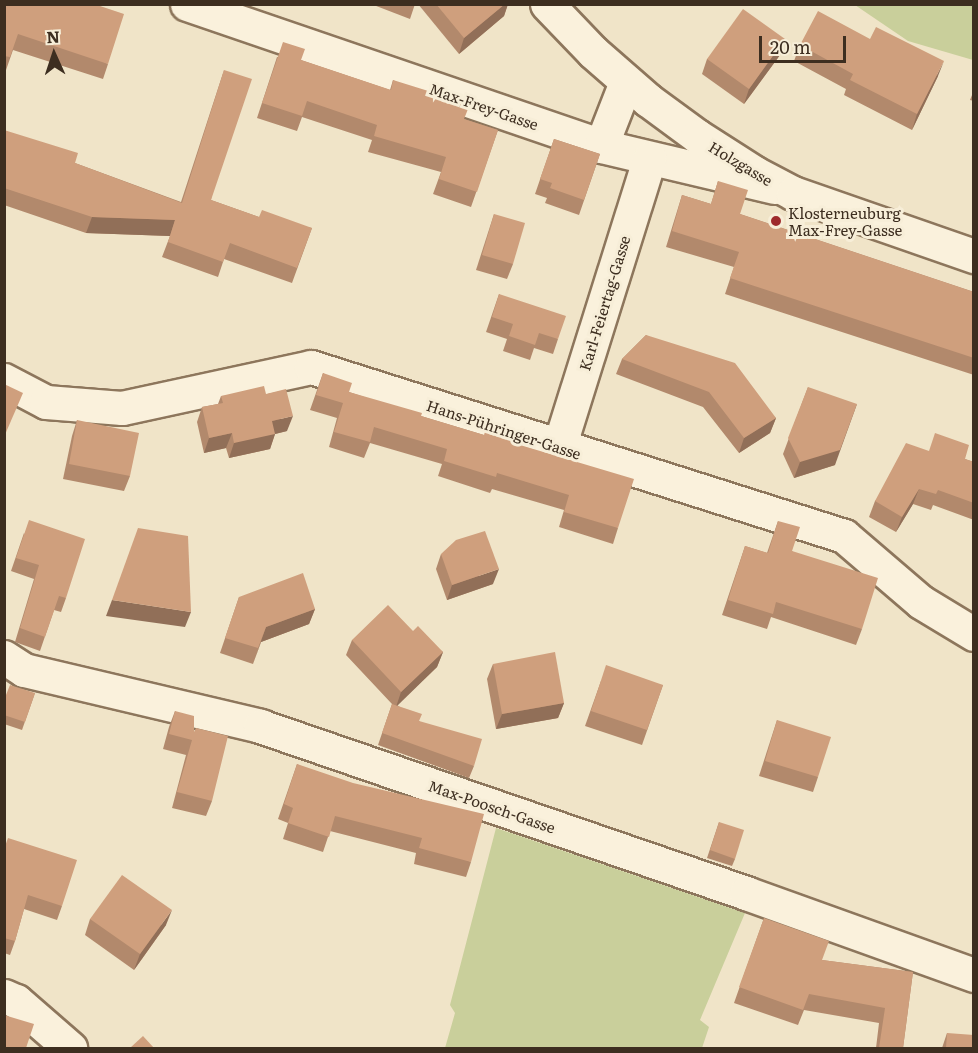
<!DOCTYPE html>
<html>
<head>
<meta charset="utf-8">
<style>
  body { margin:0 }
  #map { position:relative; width:978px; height:1053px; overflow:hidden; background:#f0e4c8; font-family:Literata,serif }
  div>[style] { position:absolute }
  .green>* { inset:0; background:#c9cf9b }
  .roads { filter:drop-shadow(2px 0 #8d765c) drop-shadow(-2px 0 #8d765c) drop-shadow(0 2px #8d765c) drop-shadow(0 -2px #8d765c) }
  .minor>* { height:33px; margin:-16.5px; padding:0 16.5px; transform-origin:16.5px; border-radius:16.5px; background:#faf1dc }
  .tertiary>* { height:33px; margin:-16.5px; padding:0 16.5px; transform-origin:16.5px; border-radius:16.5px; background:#faf1dc }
  .wall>* { inset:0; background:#b2896c }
  .shaded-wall>* { inset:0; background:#916f58 }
  .building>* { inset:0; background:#cf9f7d }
  .dots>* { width:16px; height:16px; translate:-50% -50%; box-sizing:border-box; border:3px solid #f7eed8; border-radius:50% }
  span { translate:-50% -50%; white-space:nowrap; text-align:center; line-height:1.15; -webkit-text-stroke:6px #f7eed8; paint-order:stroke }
  .street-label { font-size:15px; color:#3d2e20 }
  .poi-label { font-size:15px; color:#3d2e20 }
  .left { translate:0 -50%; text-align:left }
  .frame { position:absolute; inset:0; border:6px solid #3d2e20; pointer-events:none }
  .north { position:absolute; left:24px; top:24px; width:60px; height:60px; -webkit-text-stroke:4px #f7eed8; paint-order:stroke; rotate:357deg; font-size:16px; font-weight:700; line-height:24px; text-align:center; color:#3d2e20 }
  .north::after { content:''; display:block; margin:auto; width:21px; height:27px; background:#3d2e20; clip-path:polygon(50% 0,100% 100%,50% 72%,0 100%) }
  .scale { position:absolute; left:759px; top:36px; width:87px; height:27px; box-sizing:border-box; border:3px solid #3d2e20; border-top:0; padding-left:8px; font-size:18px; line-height:21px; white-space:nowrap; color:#3d2e20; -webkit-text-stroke:4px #f7eed8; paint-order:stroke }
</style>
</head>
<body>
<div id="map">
  <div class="green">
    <i style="clip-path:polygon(855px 5px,973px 5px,973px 60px,908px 41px)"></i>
    <i style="clip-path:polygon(496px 828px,745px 913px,700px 1020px,709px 1027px,702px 1048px,445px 1048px,455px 1013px,450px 1005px)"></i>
  </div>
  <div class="roads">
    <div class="minor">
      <i style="left:187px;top:4px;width:438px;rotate:18.9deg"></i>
      <i style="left:601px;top:146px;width:178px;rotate:13.3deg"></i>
      <i style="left:601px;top:146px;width:69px;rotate:-68.7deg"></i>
      <i style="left:4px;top:380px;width:47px;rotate:27.6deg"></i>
      <i style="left:46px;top:402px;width:76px;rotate:4.5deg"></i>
      <i style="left:122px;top:408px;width:193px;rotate:-12.2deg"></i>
      <i style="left:311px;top:367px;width:559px;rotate:17.59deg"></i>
      <i style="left:844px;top:536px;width:101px;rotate:40.6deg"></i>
      <i style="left:921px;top:602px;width:62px;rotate:31.1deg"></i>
      <i style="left:559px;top:447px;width:302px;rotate:-72.6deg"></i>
      <i style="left:4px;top:657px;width:24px;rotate:33deg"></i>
      <i style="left:24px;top:670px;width:243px;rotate:13.3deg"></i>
      <i style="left:260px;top:726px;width:514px;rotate:18.96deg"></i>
      <i style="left:746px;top:893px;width:242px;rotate:19.8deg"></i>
      <i style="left:4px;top:996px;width:13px;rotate:23deg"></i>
      <i style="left:16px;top:1001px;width:72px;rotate:41deg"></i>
    </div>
    <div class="tertiary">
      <i style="left:547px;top:4px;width:66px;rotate:46.2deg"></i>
      <i style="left:593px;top:52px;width:73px;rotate:41.1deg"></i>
      <i style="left:648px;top:100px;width:61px;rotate:36.3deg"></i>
      <i style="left:697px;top:136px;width:69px;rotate:32.5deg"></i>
      <i style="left:755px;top:173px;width:43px;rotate:27.8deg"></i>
      <i style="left:793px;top:193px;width:192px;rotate:19.2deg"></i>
    </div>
  </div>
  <div class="wall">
    <i style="clip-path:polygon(4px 4px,108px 64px,103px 79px,13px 50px,5px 73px)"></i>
    <i style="clip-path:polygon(371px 4px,415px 4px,410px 19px)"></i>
    <i style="clip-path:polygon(418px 4px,508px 4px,504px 16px,459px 54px)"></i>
    <i style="clip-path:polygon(870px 39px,938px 76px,912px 130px,844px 95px,846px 89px,794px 61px,800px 45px)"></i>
    <i style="clip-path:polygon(780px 55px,744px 104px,702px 74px,707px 59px)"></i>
    <i style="clip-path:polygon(277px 57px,301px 60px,390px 90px,393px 80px,464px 119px,498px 130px,471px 207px,433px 194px,441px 172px,368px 152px,372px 140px,302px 117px,297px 131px,257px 118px)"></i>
    <i style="clip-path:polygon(224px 70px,211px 200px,259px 217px,312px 228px,292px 283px,224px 259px,218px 277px,162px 257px,170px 236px,86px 233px,4px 205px,4px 130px,75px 163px,181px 202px)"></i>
    <i style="clip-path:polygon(974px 90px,974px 101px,970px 100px)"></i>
    <i style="clip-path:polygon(554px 139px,600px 154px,579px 215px,545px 203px,547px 198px,535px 194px)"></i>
    <i style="clip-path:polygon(718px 181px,740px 214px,974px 292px,974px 375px,725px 294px,734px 267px,666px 247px,682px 195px,711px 204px)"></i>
    <i style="clip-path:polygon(494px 214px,513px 264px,507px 279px,476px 270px)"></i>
    <i style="clip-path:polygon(499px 294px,558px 339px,553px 354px,534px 348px,530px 360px,503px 351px,507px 339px,486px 332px)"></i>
    <i style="clip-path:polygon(646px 335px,776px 418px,770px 433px,739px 453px,703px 407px,616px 374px,622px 359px)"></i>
    <i style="clip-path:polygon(323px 373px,349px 392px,421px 416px,484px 435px,520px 445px,618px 528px,613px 544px,559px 527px,564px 510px,492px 489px,490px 493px,438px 476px,442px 464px,370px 443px,364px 458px,329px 447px,337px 418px,310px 410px)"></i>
    <i style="clip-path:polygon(808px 387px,835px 465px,794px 478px,783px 454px)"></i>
    <i style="clip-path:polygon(266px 394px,287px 431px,275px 434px,270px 449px,229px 458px,226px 448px,204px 453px,197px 422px,202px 407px,218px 404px,221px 396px)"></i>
    <i style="clip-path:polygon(77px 420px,130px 476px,124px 491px,63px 479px,72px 436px)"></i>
    <i style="clip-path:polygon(929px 451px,965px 459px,974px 462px,974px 520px,933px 505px,931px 510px,913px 504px,896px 532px,869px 517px,875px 501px)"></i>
    <i style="clip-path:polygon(778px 521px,792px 551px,862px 629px,856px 645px,771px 617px,767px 629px,722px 615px,745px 546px,767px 553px)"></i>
    <i style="clip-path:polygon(24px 533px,66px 598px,61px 612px,54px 610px,40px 651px,15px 642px,34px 579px,11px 571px)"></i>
    <i style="clip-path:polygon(441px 554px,493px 584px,447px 600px,436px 569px)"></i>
    <i style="clip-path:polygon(239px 597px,315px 609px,309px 624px,261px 642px,253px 664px,220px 653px)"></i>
    <i style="clip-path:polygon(413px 631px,443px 652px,437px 667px,397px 705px,419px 721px,474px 766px,469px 778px,378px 745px,392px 704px,346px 655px,352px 640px)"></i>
    <i style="clip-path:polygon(493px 664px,564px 703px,558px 718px,496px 729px,487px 679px)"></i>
    <i style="clip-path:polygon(601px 681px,663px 685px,642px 745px,585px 726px)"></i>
    <i style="clip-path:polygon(35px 693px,22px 730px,4px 724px,4px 700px)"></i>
    <i style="clip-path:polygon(175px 711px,194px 732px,212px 801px,206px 816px,172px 808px,186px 755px,163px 749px,169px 727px)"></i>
    <i style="clip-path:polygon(777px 720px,818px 777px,813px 792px,759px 776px)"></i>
    <i style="clip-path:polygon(297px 764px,471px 862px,466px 877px,414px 864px,416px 853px,330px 831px,323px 852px,283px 839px,288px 823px,278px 819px)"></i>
    <i style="clip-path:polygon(719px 822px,735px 859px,732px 866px,707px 858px)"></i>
    <i style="clip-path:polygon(4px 848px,62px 906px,57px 920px,24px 909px,15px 941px,10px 955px,4px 953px)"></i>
    <i style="clip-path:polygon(764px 918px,822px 960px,913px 972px,903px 1048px,876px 1048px,879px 1023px,804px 1010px,798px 1025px,734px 1003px)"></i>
    <i style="clip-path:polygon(90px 919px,166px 925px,134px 970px,85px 935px)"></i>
    <i style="clip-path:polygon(947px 1033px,974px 1048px,942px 1048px)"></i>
  </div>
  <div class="shaded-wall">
    <i style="clip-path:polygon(505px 4px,508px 4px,504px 16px,459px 54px,464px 38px)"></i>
    <i style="clip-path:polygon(785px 39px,780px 55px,744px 104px,749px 89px)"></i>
    <i style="clip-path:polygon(944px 61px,938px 76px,912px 130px,917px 114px)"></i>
    <i style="clip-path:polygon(92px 217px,175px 220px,170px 236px,86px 233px)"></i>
    <i style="clip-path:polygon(857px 404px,835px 465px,794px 478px,800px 462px)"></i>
    <i style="clip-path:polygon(293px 416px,287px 431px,275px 434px,270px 449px,229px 458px,234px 443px,272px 421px)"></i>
    <i style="clip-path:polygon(776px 418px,770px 433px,739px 453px,744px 438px)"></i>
    <i style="clip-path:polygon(232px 433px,226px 448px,204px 453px,209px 438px)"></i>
    <i style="clip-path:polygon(919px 489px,913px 504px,896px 532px,902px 517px)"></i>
    <i style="clip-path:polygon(499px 569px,493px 584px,447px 600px,452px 585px)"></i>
    <i style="clip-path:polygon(112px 600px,191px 612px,185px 627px,106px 616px)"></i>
    <i style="clip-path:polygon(315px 609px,309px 624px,261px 642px,253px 664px,266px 627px)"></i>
    <i style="clip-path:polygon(443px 652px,437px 667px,396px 707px,401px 692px)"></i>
    <i style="clip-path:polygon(564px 703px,558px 718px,496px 729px,502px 714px)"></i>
    <i style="clip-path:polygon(172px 910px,166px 925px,134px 970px,140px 954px)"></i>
  </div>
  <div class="building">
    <i style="clip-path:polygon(4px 4px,94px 4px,124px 14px,108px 64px,18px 34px,10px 57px,4px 56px)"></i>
    <i style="clip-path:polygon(436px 4px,505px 4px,464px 38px)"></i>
    <i style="clip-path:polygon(743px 9px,785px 39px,749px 89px,707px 59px)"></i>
    <i style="clip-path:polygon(818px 11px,870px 39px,876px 27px,944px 61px,917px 114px,850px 80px,853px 74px,800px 45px)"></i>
    <i style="clip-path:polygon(283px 42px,305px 49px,301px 60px,391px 90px,393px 80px,470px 104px,464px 119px,498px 130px,477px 192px,439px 179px,446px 157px,374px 136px,377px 125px,307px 101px,302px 116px,262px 103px)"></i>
    <i style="clip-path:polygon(224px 70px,252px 79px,211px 200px,259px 217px,262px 210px,312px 228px,297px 268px,230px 243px,223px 262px,168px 242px,175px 220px,92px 217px,4px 188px,4px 130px,78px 153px,75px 163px,182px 203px)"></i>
    <i style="clip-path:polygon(554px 139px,600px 154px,584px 200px,550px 188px,552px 183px,540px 179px)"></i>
    <i style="clip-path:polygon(718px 181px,748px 190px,740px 214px,974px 292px,974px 358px,730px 278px,739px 252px,672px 231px,682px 195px,711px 204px)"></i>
    <i style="clip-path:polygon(494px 214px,525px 223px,513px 264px,482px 255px)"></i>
    <i style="clip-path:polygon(499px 294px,566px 316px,558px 339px,539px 333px,535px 345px,509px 336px,513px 324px,492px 317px)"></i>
    <i style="clip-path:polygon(646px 335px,735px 363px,776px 418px,744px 438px,709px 392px,622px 359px)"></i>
    <i style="clip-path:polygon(323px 373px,352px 383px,349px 392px,422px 413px,421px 416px,484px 435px,486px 428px,522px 439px,520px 445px,634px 479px,618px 528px,564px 512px,569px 495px,497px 473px,496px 477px,444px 461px,447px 449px,374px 427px,370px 442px,334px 432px,343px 403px,316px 395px)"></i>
    <i style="clip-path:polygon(4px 384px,23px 393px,4px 437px)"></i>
    <i style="clip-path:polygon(264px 386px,266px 394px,286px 389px,293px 416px,272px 421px,275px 434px,234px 443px,232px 433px,209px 438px,202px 407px,223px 403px,221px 396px)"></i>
    <i style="clip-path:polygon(808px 387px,857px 404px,840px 450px,800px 462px,788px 438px)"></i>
    <i style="clip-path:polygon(77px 420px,139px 433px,130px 476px,69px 464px)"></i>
    <i style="clip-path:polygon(935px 433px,969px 445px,965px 459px,974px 462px,974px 503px,938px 490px,936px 494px,919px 489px,902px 517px,875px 501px,906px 443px,929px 451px)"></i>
    <i style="clip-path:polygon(29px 520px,85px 539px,66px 598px,59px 596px,45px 637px,20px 628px,39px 565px,16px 558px)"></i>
    <i style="clip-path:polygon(778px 521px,800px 527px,792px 551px,878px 578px,862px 629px,776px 602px,773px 614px,728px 600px,745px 546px,768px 553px)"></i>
    <i style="clip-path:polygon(138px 528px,188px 536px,191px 612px,112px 600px)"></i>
    <i style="clip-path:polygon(485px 531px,499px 569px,452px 585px,441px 554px,456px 540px)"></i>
    <i style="clip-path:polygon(303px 573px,315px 609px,266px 627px,258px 648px,225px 638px,239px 597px)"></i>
    <i style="clip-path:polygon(388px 605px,413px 631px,418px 626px,443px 652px,401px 692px,352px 640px)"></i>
    <i style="clip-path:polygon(555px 652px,564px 703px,502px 714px,493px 664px)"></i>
    <i style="clip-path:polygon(606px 665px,663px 685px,647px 730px,591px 711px)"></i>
    <i style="clip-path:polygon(10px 685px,35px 693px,25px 722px,4px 715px,4px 700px)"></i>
    <i style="clip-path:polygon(392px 704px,422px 714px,419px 721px,482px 739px,474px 766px,382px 733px)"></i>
    <i style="clip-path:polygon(175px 711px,194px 716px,194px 732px,196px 728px,228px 736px,212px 801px,177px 792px,192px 740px,169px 734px)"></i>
    <i style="clip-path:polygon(777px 720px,831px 737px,818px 777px,765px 761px)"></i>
    <i style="clip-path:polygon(297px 764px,353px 783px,484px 814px,471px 862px,419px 848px,422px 838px,335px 816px,329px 837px,288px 823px,293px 808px,284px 804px)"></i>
    <i style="clip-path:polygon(719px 822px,744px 830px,735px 859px,710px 850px)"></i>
    <i style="clip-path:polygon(8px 838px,77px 860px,62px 906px,28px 895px,15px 941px,4px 938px,4px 849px)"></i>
    <i style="clip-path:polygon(122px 875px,172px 910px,140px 954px,90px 919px)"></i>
    <i style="clip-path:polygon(764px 918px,829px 941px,822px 960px,913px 972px,903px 1048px,879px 1048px,885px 1008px,809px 994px,803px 1010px,739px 987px)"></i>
    <i style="clip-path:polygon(4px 1015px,34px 1024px,26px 1048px,4px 1048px)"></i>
    <i style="clip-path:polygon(947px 1033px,974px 1035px,974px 1048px,946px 1048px)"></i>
    <i style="clip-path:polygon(143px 1036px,154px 1048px,130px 1048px)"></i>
  </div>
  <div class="dots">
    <i style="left:776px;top:221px;background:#9e2a2b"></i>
  </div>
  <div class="street-label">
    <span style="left:484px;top:106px;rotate:19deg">Max-Frey-Gasse</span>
    <span style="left:741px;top:163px;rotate:31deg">Holzgasse</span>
    <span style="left:604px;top:303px;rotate:-73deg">Karl-Feiertag-Gasse</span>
    <span style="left:504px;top:429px;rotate:18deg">Hans-Pühringer-Gasse</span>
    <span style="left:492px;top:806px;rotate:19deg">Max-Poosch-Gasse</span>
  </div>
  <div class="poi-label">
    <span class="left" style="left:788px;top:221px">Klosterneuburg<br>Max-Frey-Gasse</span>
  </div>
  <div class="frame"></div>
  <div class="north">N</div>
  <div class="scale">20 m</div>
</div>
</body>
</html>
